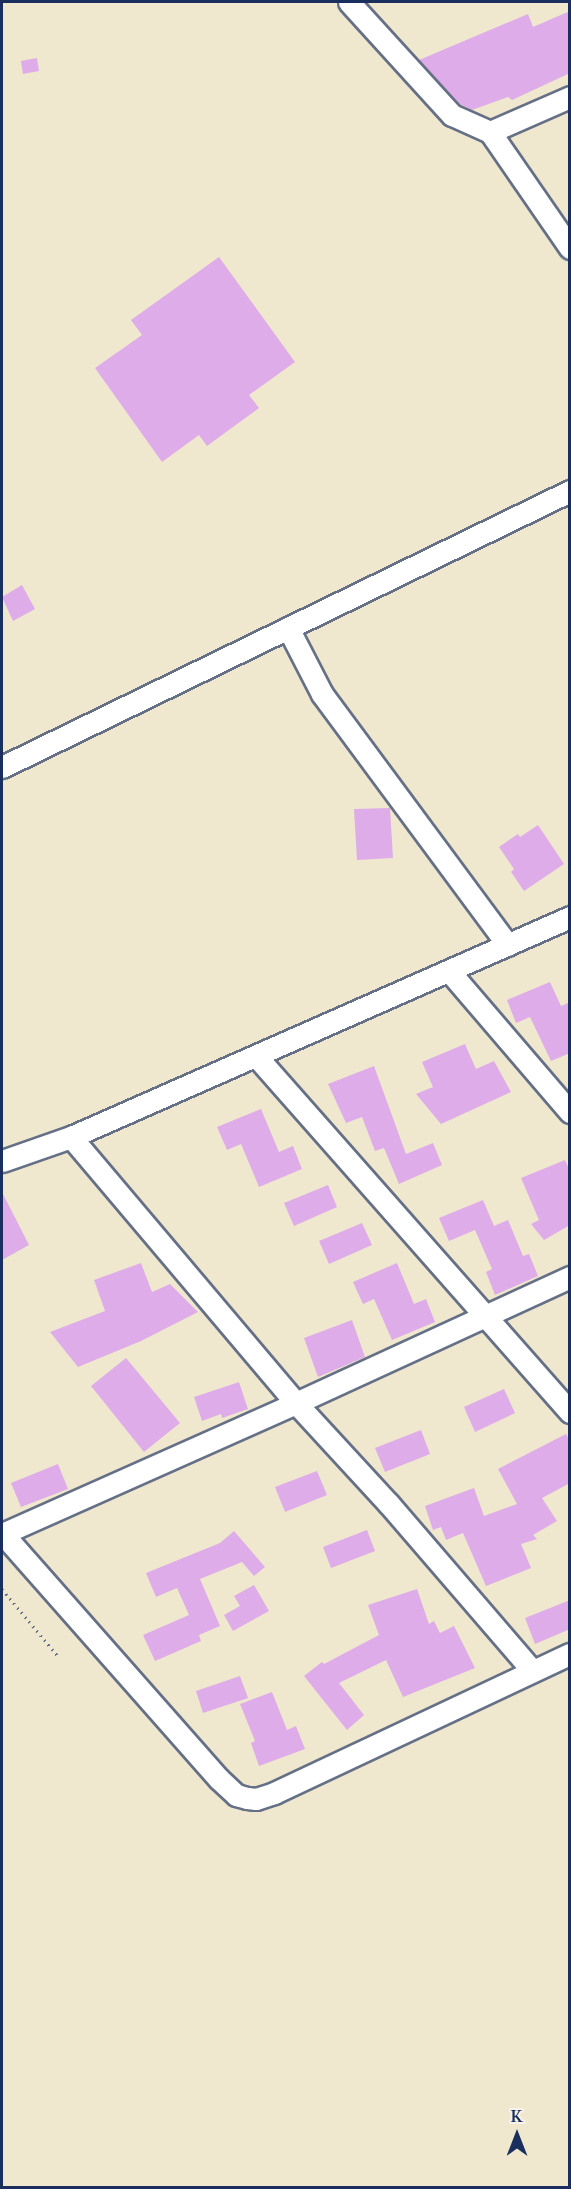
<!DOCTYPE html>
<html>
<head>
<meta charset="utf-8">
<style>
  body { margin:0 }
  #map { position:relative; width:571px; height:2189px; overflow:hidden; background:#efe8cf; font-family:Cardo,serif }
  div>[style] { position:absolute }
  .building>* { inset:0; background:#deace8 }
  .path>* { height:3px; margin-top:-1.5px; transform-origin:0; background:repeating-linear-gradient(90deg,#657086 0 1.5px,transparent 0 6px) }
  .roads { filter:drop-shadow(2px 0 #657086) drop-shadow(-2px 0 #657086) drop-shadow(0 2px #657086) drop-shadow(0 -2px #657086) }
  .minor>* { height:21px; margin:-10.5px; padding:0 10.5px; transform-origin:10.5px; border-radius:10.5px; background:#fff }
  span { translate:-50% -50%; white-space:nowrap; text-align:center; line-height:1.15; -webkit-text-stroke:4.5px #f7f3e8; paint-order:stroke }
  .frame { position:absolute; inset:0; border:3px solid #1b2f5e; pointer-events:none }
  .north { position:absolute; left:487px; top:2105px; width:60px; height:60px; -webkit-text-stroke:4px #f7f3e8; paint-order:stroke; rotate:0deg; font-size:16px; font-weight:700; line-height:24px; text-align:center; color:#1b2f5e }
  .north::after { content:''; display:block; margin:auto; width:21px; height:27px; background:#1b2f5e; clip-path:polygon(50% 0,100% 100%,50% 72%,0 100%) }
</style>
</head>
<body>
<div id="map">
  <div class="building">
    <i style="clip-path:polygon(570px 11px,570px 73px,512px 100px,508px 97px,472px 110px,460px 104px,419px 60px,528px 14px,533px 27px)"></i>
    <i style="clip-path:polygon(37px 58px,39px 71px,23px 74px,21px 61px)"></i>
    <i style="clip-path:polygon(219px 257px,295px 362px,249px 395px,259px 408px,207px 446px,199px 435px,162px 462px,95px 368px,142px 335px,131px 320px)"></i>
    <i style="clip-path:polygon(22px 585px,35px 609px,13px 621px,2px 597px)"></i>
    <i style="clip-path:polygon(390px 808px,393px 858px,357px 860px,354px 809px)"></i>
    <i style="clip-path:polygon(538px 825px,564px 864px,524px 891px,511px 872px,514px 869px,499px 847px,518px 834px,520px 837px)"></i>
    <i style="clip-path:polygon(550px 982px,561px 1006px,570px 1002px,570px 1053px,551px 1061px,530px 1017px,516px 1023px,507px 1000px)"></i>
    <i style="clip-path:polygon(465px 1044px,476px 1069px,494px 1061px,511px 1092px,441px 1124px,416px 1094px,433px 1087px,422px 1062px)"></i>
    <i style="clip-path:polygon(374px 1066px,406px 1154px,433px 1143px,442px 1165px,399px 1184px,384px 1148px,375px 1151px,362px 1117px,346px 1123px,328px 1084px)"></i>
    <i style="clip-path:polygon(261px 1109px,279px 1152px,293px 1146px,302px 1169px,259px 1187px,241px 1144px,227px 1150px,217px 1127px)"></i>
    <i style="clip-path:polygon(565px 1160px,570px 1171px,570px 1225px,544px 1240px,531px 1224px,539px 1220px,521px 1178px)"></i>
    <i style="clip-path:polygon(328px 1185px,337px 1207px,294px 1226px,284px 1203px)"></i>
    <i style="clip-path:polygon(2px 1192px,29px 1245px,2px 1260px)"></i>
    <i style="clip-path:polygon(483px 1200px,494px 1226px,508px 1220px,523px 1256px,529px 1254px,538px 1276px,495px 1295px,486px 1272px,492px 1269px,475px 1230px,449px 1241px,439px 1218px)"></i>
    <i style="clip-path:polygon(362px 1223px,372px 1245px,329px 1264px,319px 1241px)"></i>
    <i style="clip-path:polygon(141px 1263px,152px 1292px,170px 1284px,198px 1312px,141px 1341px,78px 1367px,50px 1332px,105px 1311px,94px 1280px)"></i>
    <i style="clip-path:polygon(397px 1263px,414px 1304px,426px 1299px,435px 1322px,392px 1340px,374px 1299px,363px 1304px,353px 1282px)"></i>
    <i style="clip-path:polygon(352px 1320px,365px 1357px,318px 1377px,304px 1338px)"></i>
    <i style="clip-path:polygon(126px 1358px,180px 1423px,144px 1452px,91px 1386px)"></i>
    <i style="clip-path:polygon(239px 1382px,248px 1409px,222px 1418px,221px 1414px,202px 1421px,194px 1397px)"></i>
    <i style="clip-path:polygon(504px 1389px,515px 1413px,475px 1432px,464px 1407px)"></i>
    <i style="clip-path:polygon(421px 1430px,430px 1454px,385px 1472px,375px 1448px)"></i>
    <i style="clip-path:polygon(566px 1434px,570px 1441px,570px 1483px,542px 1498px,557px 1521px,533px 1535px,537px 1539px,521px 1544px,531px 1568px,486px 1586px,463px 1533px,446px 1540px,441px 1527px,433px 1530px,425px 1506px,474px 1488px,484px 1516px,517px 1504px,498px 1469px)"></i>
    <i style="clip-path:polygon(58px 1464px,68px 1489px,21px 1507px,11px 1483px)"></i>
    <i style="clip-path:polygon(317px 1471px,327px 1495px,285px 1512px,275px 1487px)"></i>
    <i style="clip-path:polygon(367px 1530px,375px 1551px,331px 1568px,323px 1547px)"></i>
    <i style="clip-path:polygon(234px 1531px,265px 1567px,254px 1576px,242px 1562px,200px 1579px,220px 1626px,199px 1635px,201px 1641px,155px 1661px,143px 1635px,189px 1615px,177px 1588px,156px 1597px,146px 1573px,220px 1543px)"></i>
    <i style="clip-path:polygon(254px 1585px,269px 1611px,233px 1631px,224px 1615px,240px 1606px,234px 1596px)"></i>
    <i style="clip-path:polygon(417px 1589px,429px 1624px,434px 1621px,440px 1633px,454px 1626px,475px 1668px,403px 1697px,386px 1660px,339px 1683px,364px 1715px,347px 1730px,304px 1676px,322px 1662px,324px 1664px,379px 1635px,368px 1605px)"></i>
    <i style="clip-path:polygon(570px 1600px,570px 1629px,535px 1644px,525px 1618px)"></i>
    <i style="clip-path:polygon(240px 1676px,248px 1698px,203px 1713px,196px 1691px)"></i>
    <i style="clip-path:polygon(272px 1692px,287px 1730px,296px 1726px,305px 1749px,259px 1766px,251px 1743px,255px 1741px,240px 1704px)"></i>
  </div>
  <div class="path">
    <i style="left:2px;top:1589px;width:86px;rotate:50.2deg"></i>
  </div>
  <div class="roads">
    <div class="minor">
      <i style="left:349px;top:2px;width:153px;rotate:47.7deg"></i>
      <i style="left:452px;top:115px;width:42px;rotate:24.1deg"></i>
      <i style="left:570px;top:97px;width:87px;rotate:156.4deg"></i>
      <i style="left:490px;top:132px;width:141px;rotate:55.4deg"></i>
      <i style="left:288px;top:628px;width:74px;rotate:62.7deg"></i>
      <i style="left:322px;top:694px;width:312px;rotate:53.5deg"></i>
      <i style="left:2px;top:767px;width:632px;rotate:-25.92deg"></i>
      <i style="left:449px;top:971px;width:186px;rotate:49.4deg"></i>
      <i style="left:256px;top:1056px;width:475px;rotate:48.6deg"></i>
      <i style="left:71px;top:1137px;width:348px;rotate:49.8deg"></i>
      <i style="left:296px;top:1403px;width:137px;rotate:47.4deg"></i>
      <i style="left:389px;top:1504px;width:219px;rotate:49.3deg"></i>
      <i style="left:2px;top:1161px;width:73px;rotate:-19.2deg"></i>
      <i style="left:71px;top:1137px;width:545px;rotate:-23.79deg"></i>
      <i style="left:2px;top:1533px;width:328px;rotate:48.6deg"></i>
      <i style="left:219px;top:1779px;width:23px;rotate:43deg"></i>
      <i style="left:236px;top:1795px;width:11px;rotate:15deg"></i>
      <i style="left:247px;top:1798px;width:9px;rotate:6deg"></i>
      <i style="left:256px;top:1799px;width:19px;rotate:-18deg"></i>
      <i style="left:274px;top:1793px;width:327px;rotate:-25.2deg"></i>
      <i style="left:2px;top:1534px;width:322px;rotate:-24deg"></i>
      <i style="left:296px;top:1403px;width:302px;rotate:-24.7deg"></i>
    </div>
  </div>
  <div class="frame"></div>
  <div class="north">K</div>
</div>
</body>
</html>
